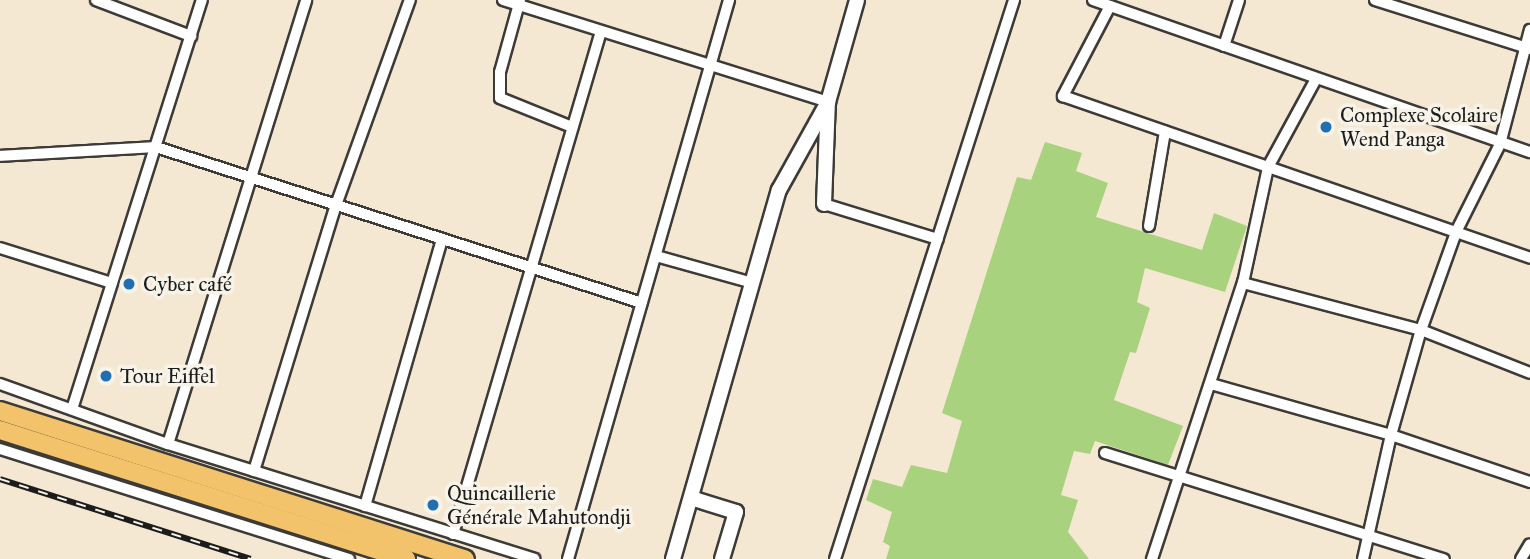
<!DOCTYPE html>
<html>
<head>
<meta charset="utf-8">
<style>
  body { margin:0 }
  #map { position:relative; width:1530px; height:559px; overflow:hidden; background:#f5e8d3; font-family:"IM FELL Great Primer",serif }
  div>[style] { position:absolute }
  .green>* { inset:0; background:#a8d27d }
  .roads { filter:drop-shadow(2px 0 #3d3b37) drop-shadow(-2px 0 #3d3b37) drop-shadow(0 2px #3d3b37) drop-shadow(0 -2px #3d3b37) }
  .minor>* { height:10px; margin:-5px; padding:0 5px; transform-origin:5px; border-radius:5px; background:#fff }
  .tertiary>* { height:14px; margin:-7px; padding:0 7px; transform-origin:7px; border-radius:7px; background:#fff }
  .trunk>* { height:18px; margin:-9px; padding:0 9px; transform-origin:9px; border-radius:9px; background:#f2c36a }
  .rail>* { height:6px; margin-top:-3px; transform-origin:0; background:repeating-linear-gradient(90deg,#f7f3e8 0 10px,#1c1c1c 0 20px); box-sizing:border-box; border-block:2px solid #1c1c1c }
  .dots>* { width:19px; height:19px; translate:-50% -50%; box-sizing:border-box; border:4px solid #f7f3e8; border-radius:50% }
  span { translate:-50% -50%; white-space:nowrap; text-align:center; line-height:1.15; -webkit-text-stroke:7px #f7f3e8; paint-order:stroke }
  .poi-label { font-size:21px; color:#1c1c1c }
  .left { translate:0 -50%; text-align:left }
</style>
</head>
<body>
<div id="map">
  <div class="green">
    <i style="clip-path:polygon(1045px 142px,1082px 153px,1076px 171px,1108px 183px,1096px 217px,1202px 250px,1214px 213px,1247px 226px,1225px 292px,1145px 268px,1137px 302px,1150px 308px,1136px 353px,1130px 352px,1114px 400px,1183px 426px,1168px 465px,1095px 441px,1090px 454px,1074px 451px,1061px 495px,1078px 500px,1068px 532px,1089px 559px,886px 559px,890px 546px,883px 542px,892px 512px,866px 500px,873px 479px,902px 487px,911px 465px,947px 473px,962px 421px,942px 413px,1017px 177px,1031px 180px)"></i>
  </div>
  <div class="roads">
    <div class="minor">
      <i style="left:96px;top:0;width:102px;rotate:20.8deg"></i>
      <i style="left:503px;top:0;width:341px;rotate:17.4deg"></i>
      <i style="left:520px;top:0;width:75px;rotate:105.5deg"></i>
      <i style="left:500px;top:72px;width:26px;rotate:90deg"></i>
      <i style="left:500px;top:98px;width:78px;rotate:21.9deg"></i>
      <i style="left:1093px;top:0;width:463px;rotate:19.2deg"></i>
      <i style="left:1375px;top:0;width:163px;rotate:17.5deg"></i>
      <i style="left:1110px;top:6px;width:102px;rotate:117.6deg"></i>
      <i style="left:1063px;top:96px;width:494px;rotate:19.1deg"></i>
      <i style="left:1224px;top:46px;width:48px;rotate:-71.9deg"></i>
      <i style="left:0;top:156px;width:156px;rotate:-3.3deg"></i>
      <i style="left:156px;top:147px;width:510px;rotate:17.8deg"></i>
      <i style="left:824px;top:204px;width:119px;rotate:17.1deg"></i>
      <i style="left:1149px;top:226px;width:96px;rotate:-80.4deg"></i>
      <i style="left:0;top:248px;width:117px;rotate:17.4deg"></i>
      <i style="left:656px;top:256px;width:101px;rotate:15.6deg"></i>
      <i style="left:1243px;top:283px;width:184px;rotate:14.8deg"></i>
      <i style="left:1421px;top:330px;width:117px;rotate:21.5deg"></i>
      <i style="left:0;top:384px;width:178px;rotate:19.7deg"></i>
      <i style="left:168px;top:444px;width:384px;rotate:17.4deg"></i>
      <i style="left:1211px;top:384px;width:187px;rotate:15.8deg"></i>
      <i style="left:1391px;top:435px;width:147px;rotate:18.7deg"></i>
      <i style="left:73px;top:406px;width:426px;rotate:-72.4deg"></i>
      <i style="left:168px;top:444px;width:465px;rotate:-72.7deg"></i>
      <i style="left:0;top:449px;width:366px;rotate:17.5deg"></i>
      <i style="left:1105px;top:453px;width:355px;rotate:17.4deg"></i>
      <i style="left:254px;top:471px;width:278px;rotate:-72.9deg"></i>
      <i style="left:336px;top:205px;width:218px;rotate:-70.2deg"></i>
      <i style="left:365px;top:506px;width:278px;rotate:-73.9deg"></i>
      <i style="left:453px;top:534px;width:524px;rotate:-73.6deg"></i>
      <i style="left:568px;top:559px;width:582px;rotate:-73.93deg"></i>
      <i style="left:835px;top:559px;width:587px;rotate:-72.24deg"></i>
      <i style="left:1152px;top:559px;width:291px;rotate:-71.8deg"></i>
      <i style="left:1243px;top:283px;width:119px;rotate:-77.8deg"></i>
      <i style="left:1268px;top:167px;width:100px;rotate:-61.4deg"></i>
      <i style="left:1363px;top:559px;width:127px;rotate:-77.3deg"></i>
      <i style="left:1391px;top:435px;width:109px;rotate:-74.1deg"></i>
      <i style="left:1421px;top:330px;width:104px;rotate:-70.3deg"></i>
      <i style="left:1456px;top:232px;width:98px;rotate:-63.4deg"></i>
      <i style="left:1500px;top:144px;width:118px;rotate:-75.3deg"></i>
      <i style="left:1521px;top:559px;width:17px;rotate:-59deg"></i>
    </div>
    <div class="tertiary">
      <i style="left:824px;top:204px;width:102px;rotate:-87.8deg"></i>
      <i style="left:828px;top:102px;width:106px;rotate:-74.1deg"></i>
      <i style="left:691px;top:498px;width:47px;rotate:17.3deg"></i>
      <i style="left:736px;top:512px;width:49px;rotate:106.6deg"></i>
      <i style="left:673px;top:559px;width:384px;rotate:-74deg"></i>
      <i style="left:779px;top:190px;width:101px;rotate:-60.9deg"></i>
    </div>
    <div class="trunk">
      <i style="left:0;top:411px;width:488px;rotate:17.7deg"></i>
      <i style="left:0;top:430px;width:426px;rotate:17.6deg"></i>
    </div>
  </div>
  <div class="rail">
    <i style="left:0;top:479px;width:263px;rotate:17.7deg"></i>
  </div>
  <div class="dots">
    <i style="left:1326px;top:127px;background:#1f6fb2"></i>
    <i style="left:129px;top:284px;background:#1f6fb2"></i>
    <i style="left:106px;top:376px;background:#1f6fb2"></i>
    <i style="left:433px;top:505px;background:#1f6fb2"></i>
  </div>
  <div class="poi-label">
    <span class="left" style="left:1340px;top:127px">Complexe Scolaire<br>Wend Panga</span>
    <span class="left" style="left:143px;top:284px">Cyber café</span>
    <span class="left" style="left:120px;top:376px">Tour Eiffel</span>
    <span class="left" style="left:447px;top:505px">Quincaillerie<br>Générale Mahutondji</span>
  </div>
</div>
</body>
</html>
